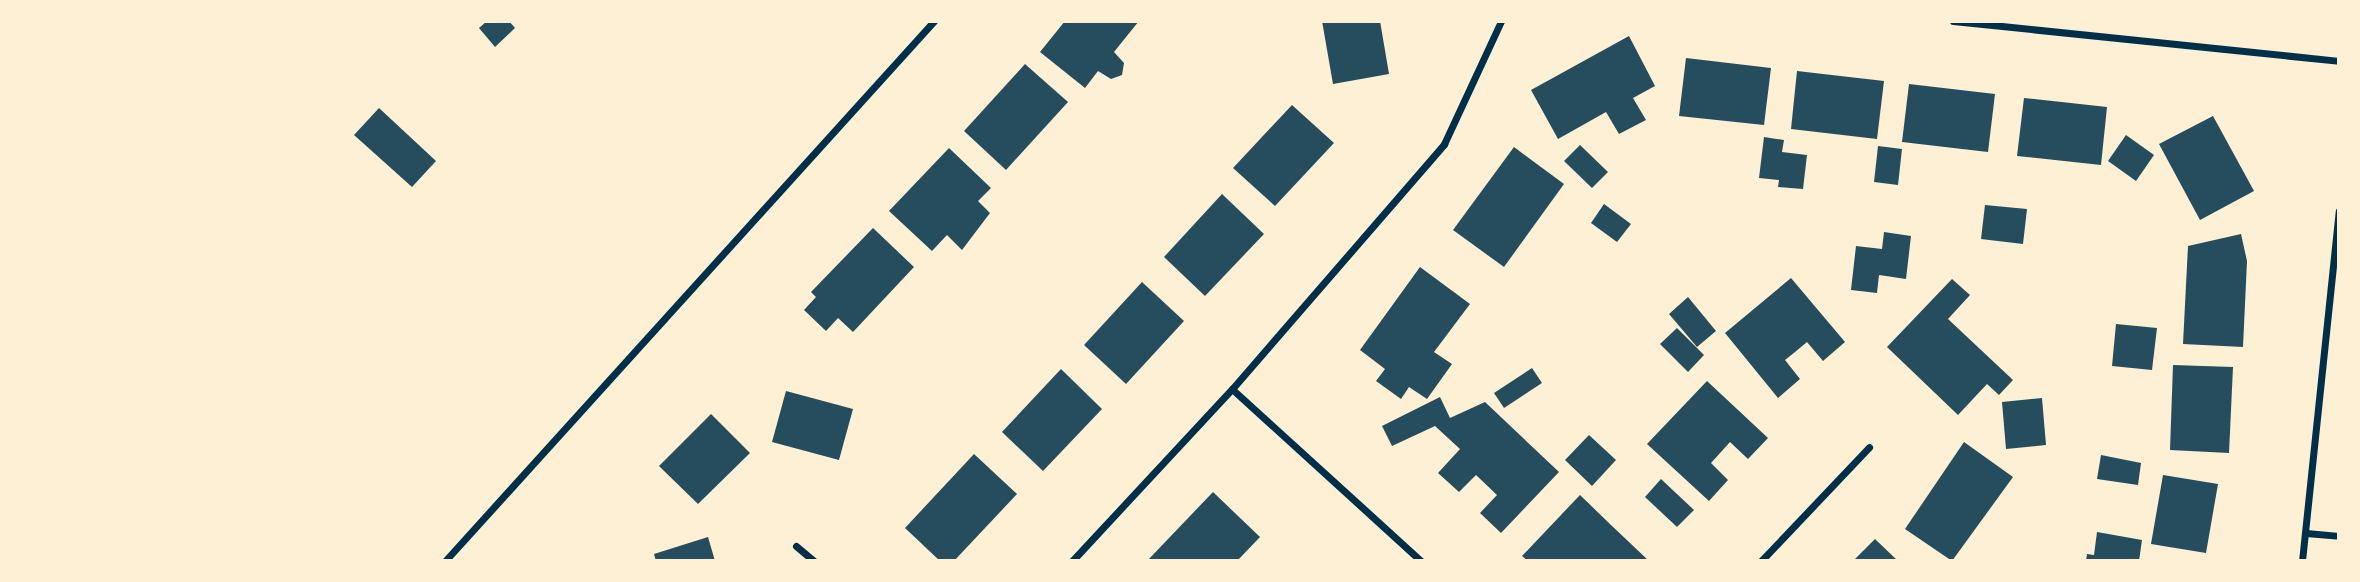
<!DOCTYPE html>
<html>
<head>
<meta charset="utf-8">
<style>
  body { margin:0 }
  #map { position:relative; width:2360px; height:582px; overflow:hidden; background:#fdf0d5; font-family:"PT Serif",serif }
  div>[style] { position:absolute }
  .building>* { inset:0; background:#264d5e }
  .minor>* { height:7px; margin:-3.5px; padding:0 3.5px; transform-origin:3.5px; border-radius:3.5px; background:#003049 }
  span { translate:-50% -50%; white-space:nowrap; text-align:center; line-height:1.15; -webkit-text-stroke:6px #fdf0d5; paint-order:stroke }
  .frame { position:absolute; inset:0; border:23px solid #fdf0d5; pointer-events:none }
</style>
</head>
<body>
<div id="map">
  <div class="building">
    <i style="clip-path:polygon(487px 21px,509px 21px,515px 28px,495px 47px,479px 28px)"></i>
    <i style="clip-path:polygon(1065px 21px,1139px 21px,1114px 52px,1124px 63px,1122px 75px,1111px 79px,1098px 71px,1085px 88px,1040px 52px)"></i>
    <i style="clip-path:polygon(1322px 21px,1380px 21px,1389px 74px,1333px 84px)"></i>
    <i style="clip-path:polygon(1629px 36px,1655px 86px,1633px 98px,1646px 120px,1619px 134px,1606px 112px,1558px 139px,1531px 90px)"></i>
    <i style="clip-path:polygon(1686px 58px,1771px 68px,1764px 125px,1679px 116px)"></i>
    <i style="clip-path:polygon(1025px 64px,1068px 102px,1006px 170px,964px 131px)"></i>
    <i style="clip-path:polygon(1797px 71px,1884px 81px,1877px 139px,1791px 129px)"></i>
    <i style="clip-path:polygon(1909px 84px,1995px 94px,1988px 152px,1902px 142px)"></i>
    <i style="clip-path:polygon(2024px 98px,2107px 107px,2101px 165px,2017px 156px)"></i>
    <i style="clip-path:polygon(1292px 105px,1334px 143px,1275px 206px,1233px 168px)"></i>
    <i style="clip-path:polygon(379px 108px,436px 161px,412px 187px,354px 135px)"></i>
    <i style="clip-path:polygon(2213px 116px,2254px 191px,2200px 220px,2159px 144px)"></i>
    <i style="clip-path:polygon(2126px 135px,2154px 155px,2136px 181px,2108px 161px)"></i>
    <i style="clip-path:polygon(1764px 137px,1784px 140px,1782px 152px,1807px 155px,1803px 189px,1778px 187px,1779px 180px,1759px 178px)"></i>
    <i style="clip-path:polygon(1580px 145px,1608px 172px,1592px 188px,1564px 161px)"></i>
    <i style="clip-path:polygon(1878px 146px,1902px 149px,1898px 185px,1874px 182px)"></i>
    <i style="clip-path:polygon(1514px 147px,1564px 184px,1504px 267px,1453px 230px)"></i>
    <i style="clip-path:polygon(949px 148px,991px 188px,978px 201px,990px 213px,962px 250px,947px 235px,932px 251px,889px 211px)"></i>
    <i style="clip-path:polygon(1222px 194px,1264px 234px,1205px 296px,1164px 257px)"></i>
    <i style="clip-path:polygon(1604px 204px,1631px 224px,1617px 242px,1591px 223px)"></i>
    <i style="clip-path:polygon(1985px 205px,2027px 209px,2023px 244px,1981px 239px)"></i>
    <i style="clip-path:polygon(873px 228px,914px 267px,853px 332px,838px 318px,826px 331px,804px 310px,816px 297px,811px 292px)"></i>
    <i style="clip-path:polygon(1884px 232px,1911px 236px,1906px 279px,1879px 275px,1877px 293px,1851px 290px,1856px 246px,1882px 249px)"></i>
    <i style="clip-path:polygon(2241px 234px,2247px 261px,2243px 347px,2183px 344px,2188px 246px)"></i>
    <i style="clip-path:polygon(1420px 267px,1470px 304px,1434px 352px,1452px 364px,1427px 399px,1409px 387px,1401px 399px,1376px 381px,1385px 369px,1360px 350px)"></i>
    <i style="clip-path:polygon(1791px 278px,1845px 342px,1823px 361px,1807px 342px,1795px 352px,1785px 360px,1800px 379px,1778px 398px,1725px 333px)"></i>
    <i style="clip-path:polygon(1952px 279px,1970px 295px,1948px 319px,2013px 380px,1999px 395px,1987px 384px,1958px 415px,1887px 347px)"></i>
    <i style="clip-path:polygon(1142px 282px,1184px 321px,1126px 384px,1084px 345px)"></i>
    <i style="clip-path:polygon(1688px 297px,1716px 331px,1697px 347px,1669px 314px)"></i>
    <i style="clip-path:polygon(2116px 324px,2157px 328px,2152px 370px,2112px 366px)"></i>
    <i style="clip-path:polygon(1677px 328px,1704px 355px,1688px 372px,1660px 344px)"></i>
    <i style="clip-path:polygon(2173px 365px,2233px 367px,2229px 453px,2170px 450px)"></i>
    <i style="clip-path:polygon(1532px 368px,1542px 383px,1504px 408px,1494px 393px)"></i>
    <i style="clip-path:polygon(1061px 369px,1102px 409px,1043px 471px,1002px 432px)"></i>
    <i style="clip-path:polygon(1707px 381px,1768px 438px,1748px 459px,1730px 442px,1711px 463px,1728px 480px,1709px 501px,1647px 444px)"></i>
    <i style="clip-path:polygon(786px 391px,853px 409px,839px 460px,772px 442px)"></i>
    <i style="clip-path:polygon(1440px 397px,1450px 418px,1485px 402px,1559px 472px,1501px 533px,1480px 513px,1497px 495px,1476px 475px,1459px 492px,1438px 473px,1460px 449px,1435px 426px,1392px 446px,1382px 426px)"></i>
    <i style="clip-path:polygon(2042px 398px,2046px 445px,2006px 449px,2002px 402px)"></i>
    <i style="clip-path:polygon(711px 414px,750px 453px,698px 504px,659px 466px)"></i>
    <i style="clip-path:polygon(1589px 435px,1616px 460px,1592px 486px,1565px 460px)"></i>
    <i style="clip-path:polygon(1964px 442px,2013px 477px,1952px 561px,1905px 529px)"></i>
    <i style="clip-path:polygon(974px 454px,1017px 494px,954px 561px,940px 561px,905px 528px)"></i>
    <i style="clip-path:polygon(2101px 455px,2141px 463px,2138px 485px,2097px 479px)"></i>
    <i style="clip-path:polygon(2163px 475px,2218px 484px,2206px 553px,2151px 544px)"></i>
    <i style="clip-path:polygon(1661px 479px,1694px 510px,1677px 527px,1645px 497px)"></i>
    <i style="clip-path:polygon(1213px 492px,1260px 537px,1237px 561px,1147px 561px)"></i>
    <i style="clip-path:polygon(1580px 495px,1611px 525px,1649px 561px,1528px 561px,1522px 556px)"></i>
    <i style="clip-path:polygon(2097px 532px,2142px 540px,2139px 561px,2086px 561px,2087px 554px,2094px 555px)"></i>
    <i style="clip-path:polygon(708px 537px,715px 561px,656px 561px,654px 554px)"></i>
    <i style="clip-path:polygon(1875px 539px,1898px 561px,1855px 559px)"></i>
  </div>
  <div class="minor">
    <i style="left:1953px;top:21px;width:388px;rotate:5.9deg"></i>
    <i style="left:1232px;top:389px;width:256px;rotate:42.3deg"></i>
    <i style="left:2306px;top:533px;width:33px;rotate:5deg"></i>
    <i style="left:796px;top:546px;width:23px;rotate:40deg"></i>
    <i style="left:445px;top:561px;width:729px;rotate:-47.84deg"></i>
    <i style="left:1072px;top:561px;width:235px;rotate:-47.1deg"></i>
    <i style="left:1232px;top:389px;width:324px;rotate:-49.1deg"></i>
    <i style="left:1444px;top:144px;width:136px;rotate:-65.1deg"></i>
    <i style="left:1761px;top:561px;width:157px;rotate:-46.5deg"></i>
    <i style="left:2302px;top:561px;width:352px;rotate:-84deg"></i>
  </div>
  <div class="frame"></div>
</div>
</body>
</html>
